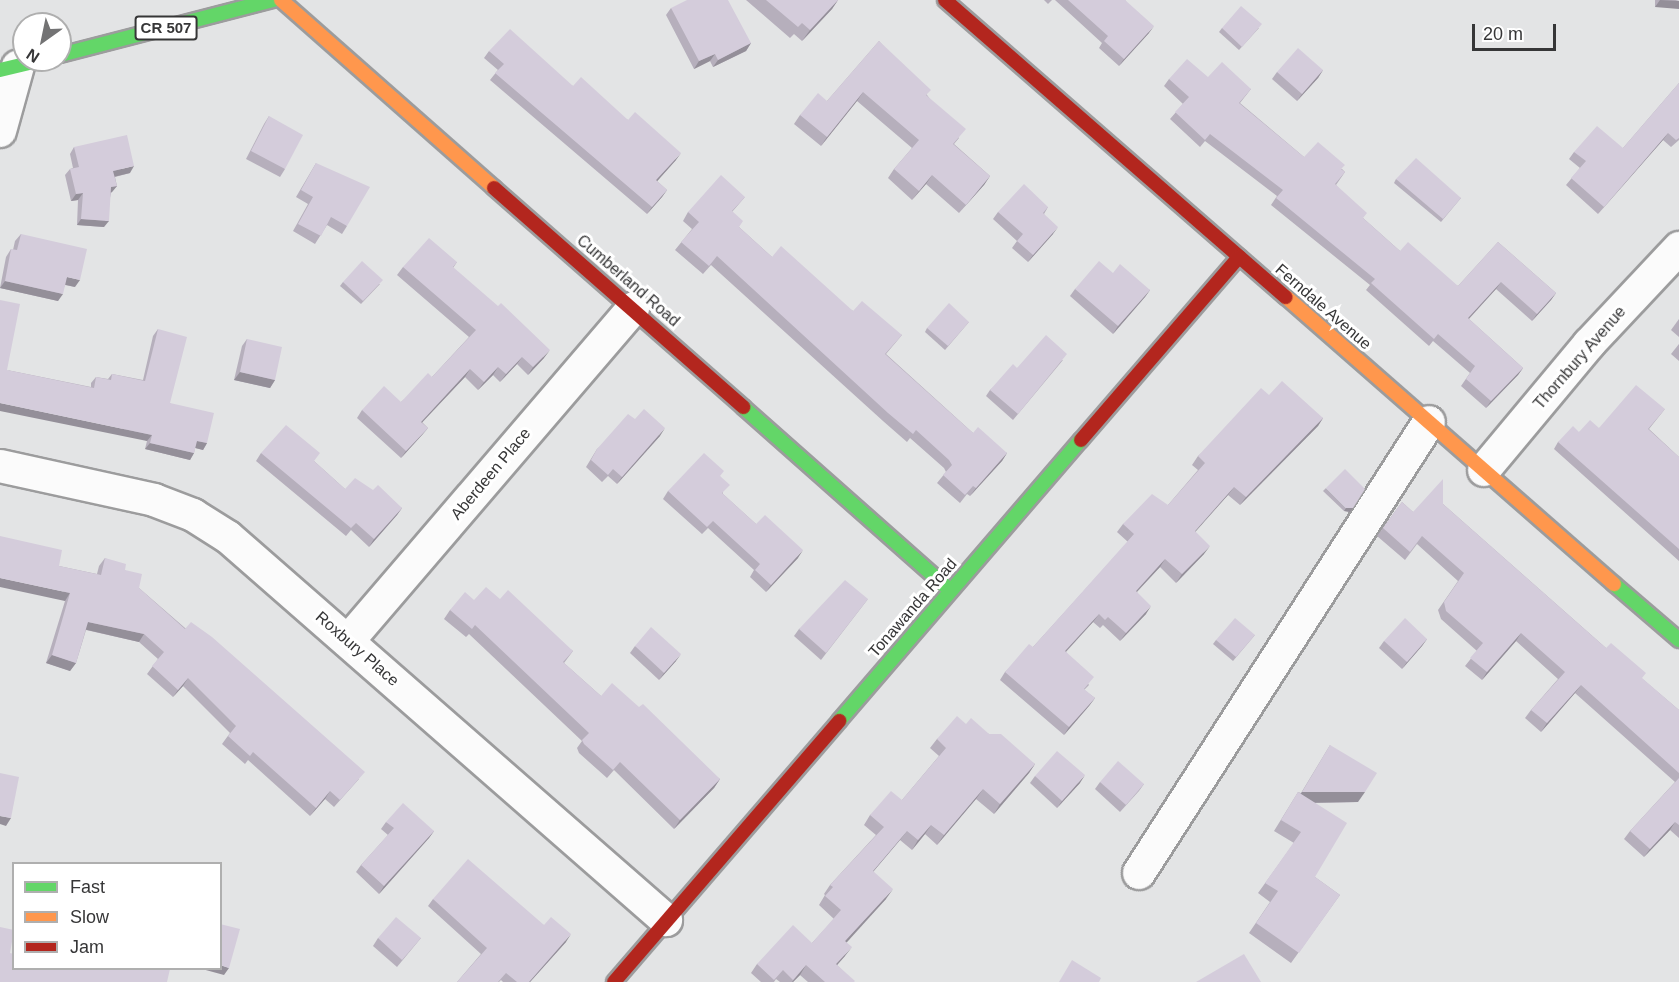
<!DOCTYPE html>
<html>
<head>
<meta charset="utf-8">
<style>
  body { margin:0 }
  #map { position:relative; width:1679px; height:982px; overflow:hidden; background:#e3e4e5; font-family:Arial,sans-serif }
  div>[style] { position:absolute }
  .roads { filter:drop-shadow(2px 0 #9c9c9d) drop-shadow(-2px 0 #9c9c9d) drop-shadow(0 2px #9c9c9d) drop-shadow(0 -2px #9c9c9d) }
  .street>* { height:32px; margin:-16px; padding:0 16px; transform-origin:16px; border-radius:16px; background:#fbfbfb }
  .fast>* { height:14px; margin:-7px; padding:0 7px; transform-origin:7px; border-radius:7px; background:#63d668 }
  .slow>* { height:14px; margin:-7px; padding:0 7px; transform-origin:7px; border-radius:7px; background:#ff974d }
  .jam>* { height:14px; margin:-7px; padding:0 7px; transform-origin:7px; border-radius:7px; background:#b3261e }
  .wall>* { inset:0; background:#b6afbc }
  .shaded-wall>* { inset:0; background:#948f99 }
  .building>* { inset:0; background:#d4ccdb }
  span { translate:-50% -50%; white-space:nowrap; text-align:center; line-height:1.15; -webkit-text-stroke:6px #fff; paint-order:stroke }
  .shield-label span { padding:2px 4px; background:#fff; border:2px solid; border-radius:4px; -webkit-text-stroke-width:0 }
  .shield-label { font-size:15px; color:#363637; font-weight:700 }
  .street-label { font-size:16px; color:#363637 }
  .legend { position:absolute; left:12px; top:862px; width:210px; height:108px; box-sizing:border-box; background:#fff; border:2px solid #afafaf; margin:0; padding:8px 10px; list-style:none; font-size:18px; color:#363637 }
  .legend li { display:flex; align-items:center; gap:12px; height:30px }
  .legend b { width:30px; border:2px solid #afafaf }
  .north { position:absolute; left:12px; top:12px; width:60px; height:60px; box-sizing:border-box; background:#fff; border:2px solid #afafaf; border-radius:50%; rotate:213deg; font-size:16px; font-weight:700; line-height:24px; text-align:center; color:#363637 }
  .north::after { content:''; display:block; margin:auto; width:21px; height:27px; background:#737374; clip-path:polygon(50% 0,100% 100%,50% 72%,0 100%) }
  .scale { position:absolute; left:1472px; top:24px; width:84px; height:27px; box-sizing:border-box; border:3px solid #363637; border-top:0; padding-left:8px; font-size:18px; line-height:21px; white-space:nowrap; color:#363637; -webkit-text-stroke:4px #fff; paint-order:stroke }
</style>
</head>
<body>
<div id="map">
  <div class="roads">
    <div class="street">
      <i style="left:0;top:131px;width:67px;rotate:-74.5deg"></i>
      <i style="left:0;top:466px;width:158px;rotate:12.4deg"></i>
      <i style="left:154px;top:500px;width:42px;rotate:21deg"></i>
      <i style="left:193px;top:515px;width:41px;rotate:32.2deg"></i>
      <i style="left:228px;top:537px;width:582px;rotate:41.17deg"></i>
      <i style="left:1484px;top:470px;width:164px;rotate:-50.2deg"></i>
      <i style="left:1589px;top:344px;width:132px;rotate:-46.8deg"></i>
      <i style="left:348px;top:641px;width:438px;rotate:-49.4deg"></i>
      <i style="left:1139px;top:873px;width:536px;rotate:-57.26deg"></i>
    </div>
    <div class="fast">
      <i style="left:60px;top:55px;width:220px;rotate:-14.5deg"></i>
      <i style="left:0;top:70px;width:43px;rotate:-13.4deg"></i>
      <i style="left:743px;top:407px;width:276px;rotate:41.5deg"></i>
      <i style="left:1614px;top:584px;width:86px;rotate:40.7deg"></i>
      <i style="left:839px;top:721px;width:371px;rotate:-49.3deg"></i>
    </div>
    <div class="slow">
      <i style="left:281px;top:0;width:284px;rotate:41.4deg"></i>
      <i style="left:1286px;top:297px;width:436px;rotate:41.2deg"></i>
    </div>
    <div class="jam">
      <i style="left:945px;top:0;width:452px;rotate:41.1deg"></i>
      <i style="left:494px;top:188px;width:332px;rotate:41.3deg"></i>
      <i style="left:1081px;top:440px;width:242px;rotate:-49.2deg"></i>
      <i style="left:614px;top:982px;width:345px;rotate:-49.2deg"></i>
    </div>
  </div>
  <div class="wall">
    <i style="clip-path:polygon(746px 0,838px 0,832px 9px,802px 41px,794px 34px,790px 38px)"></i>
    <i style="clip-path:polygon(1044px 0,1052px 0,1048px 4px)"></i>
    <i style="clip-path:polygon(1055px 0,1125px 0,1149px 33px,1119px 66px,1099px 48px,1102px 43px)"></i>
    <i style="clip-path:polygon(1655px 0,1679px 0,1655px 7px)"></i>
    <i style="clip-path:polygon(671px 8px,751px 43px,746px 51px,713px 67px,710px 61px,694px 69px,666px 15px)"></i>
    <i style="clip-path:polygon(1222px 28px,1259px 28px,1239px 50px,1219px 32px)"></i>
    <i style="clip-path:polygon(879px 41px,927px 95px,959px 138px,954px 144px,990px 176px,984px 185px,959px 213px,926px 184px,912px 200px,888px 178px,894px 169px,912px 148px,857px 101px,821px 146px,794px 124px,800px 115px,827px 101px)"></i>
    <i style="clip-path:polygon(489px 51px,573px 86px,628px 120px,676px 160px,657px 181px,667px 190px,662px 197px,647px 214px,490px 80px,498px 70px,484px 58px)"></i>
    <i style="clip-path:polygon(1323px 70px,1318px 78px,1297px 101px,1272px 79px,1277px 72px)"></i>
    <i style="clip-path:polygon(1208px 77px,1251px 89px,1240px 103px,1304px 157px,1342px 169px,1345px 172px,1336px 185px,1363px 218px,1400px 251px,1458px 286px,1498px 242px,1556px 293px,1551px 300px,1532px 321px,1496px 289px,1469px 319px,1523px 368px,1518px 375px,1486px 408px,1461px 386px,1470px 373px,1433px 341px,1429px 346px,1366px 290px,1370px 285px,1271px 205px,1277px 196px,1205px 141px,1200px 147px,1170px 119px,1183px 104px,1164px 86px,1169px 79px)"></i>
    <i style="clip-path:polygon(1679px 83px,1679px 140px,1671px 147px,1663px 140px,1598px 214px,1566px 185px,1580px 168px,1569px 159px,1574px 152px,1623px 148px)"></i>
    <i style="clip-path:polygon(269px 116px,285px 169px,280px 177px,246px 159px,264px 124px)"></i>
    <i style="clip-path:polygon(74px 147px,130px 173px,115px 177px,117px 186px,111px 193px,104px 227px,77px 225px,78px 200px,71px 201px,65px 175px,70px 169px,73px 168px,70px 154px)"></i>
    <i style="clip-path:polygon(316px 163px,347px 226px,342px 234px,327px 225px,315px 244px,293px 231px,308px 204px,296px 197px)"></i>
    <i style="clip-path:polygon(1396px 179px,1461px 198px,1441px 222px,1394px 183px)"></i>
    <i style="clip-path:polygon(745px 197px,732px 212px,739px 227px,772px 257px,853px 311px,902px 335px,886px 354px,973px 433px,1007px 453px,1002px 461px,970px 496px,967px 494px,960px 503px,937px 483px,946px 472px,944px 468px,910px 438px,907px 442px,883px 421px,711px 265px,703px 274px,675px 250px,692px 229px,683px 221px,688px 212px)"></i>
    <i style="clip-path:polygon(1048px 207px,1044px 214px,1053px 234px,1028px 262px,1012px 248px,1017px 241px,993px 219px,998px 212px)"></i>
    <i style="clip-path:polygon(21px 234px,75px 287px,65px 285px,58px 301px,0 288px,6px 257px,11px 249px,13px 250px,15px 241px)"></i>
    <i style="clip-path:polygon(457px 262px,453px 268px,544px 358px,528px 375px,517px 364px,500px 382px,493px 375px,478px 390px,465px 377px,422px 422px,428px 428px,422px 435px,401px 458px,357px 418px,362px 410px,401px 402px,432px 377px,469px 337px,397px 275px,403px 267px)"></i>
    <i style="clip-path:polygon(1113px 273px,1150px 290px,1145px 297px,1113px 334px,1070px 296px,1075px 289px)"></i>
    <i style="clip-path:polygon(343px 282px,380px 284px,361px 304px,340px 286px)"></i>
    <i style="clip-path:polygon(1679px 319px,1679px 337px,1671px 330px)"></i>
    <i style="clip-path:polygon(969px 322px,945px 350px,925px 332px,927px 328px)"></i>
    <i style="clip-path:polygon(158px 329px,170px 403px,207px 443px,203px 450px,195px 448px,194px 453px,190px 460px,145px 449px,147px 441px,7px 370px,91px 387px,91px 383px,96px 377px,108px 379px,112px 374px,143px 380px,153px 336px)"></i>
    <i style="clip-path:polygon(247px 339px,275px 380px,270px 388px,234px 380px,242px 346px)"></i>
    <i style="clip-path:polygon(1679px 344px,1679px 361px,1671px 354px)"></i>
    <i style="clip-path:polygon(1063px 360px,1013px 420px,986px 396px,990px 390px,1017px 368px)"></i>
    <i style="clip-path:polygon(1269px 395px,1323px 418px,1318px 426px,1240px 505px,1228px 495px,1195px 531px,1204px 554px,1176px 583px,1160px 567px,1137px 592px,1146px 614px,1120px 641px,1103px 625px,1100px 628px,1093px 622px,1066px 652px,1089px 685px,1084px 690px,1095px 698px,1089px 706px,1064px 735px,1000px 680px,1005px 672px,1033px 647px,1128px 542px,1117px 532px,1123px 524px,1168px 505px,1198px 470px,1192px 465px,1198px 456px)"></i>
    <i style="clip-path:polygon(1665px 409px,1649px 429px,1679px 457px,1679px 561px,1554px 449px,1558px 442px,1579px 432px,1599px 428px)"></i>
    <i style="clip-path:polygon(635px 419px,660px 436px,617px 484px,608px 476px,602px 482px,586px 467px,597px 449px)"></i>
    <i style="clip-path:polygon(261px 453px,314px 461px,345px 489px,373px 490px,402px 508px,397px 515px,369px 547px,351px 530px,346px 536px,256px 461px)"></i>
    <i style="clip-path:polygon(720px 476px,723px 494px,756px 524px,798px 558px,766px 592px,750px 577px,754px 570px,708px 528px,702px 534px,663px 499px,668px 491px)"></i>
    <i style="clip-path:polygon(1326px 488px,1350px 512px,1344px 511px,1323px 491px)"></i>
    <i style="clip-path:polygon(1402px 502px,1413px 512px,1443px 504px,1606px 648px,1679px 710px,1679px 838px,1670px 830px,1644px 857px,1624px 839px,1630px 831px,1675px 782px,1575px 693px,1541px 732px,1525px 718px,1531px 710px,1558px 679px,1516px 641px,1482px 680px,1465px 666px,1477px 651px,1441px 619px,1438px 610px,1458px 581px,1417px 544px,1405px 560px,1377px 536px)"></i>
    <i style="clip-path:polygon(105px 558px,125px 570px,139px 588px,359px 779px,334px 807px,325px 799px,310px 816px,248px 760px,245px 764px,222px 744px,230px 733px,183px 686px,173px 697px,147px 674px,158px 659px,139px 642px,86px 630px,76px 663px,70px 671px,46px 663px,65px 601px,59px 566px,97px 574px,99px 566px)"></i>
    <i style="clip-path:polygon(500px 599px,573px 651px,564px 663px,601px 696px,720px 779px,714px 788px,674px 829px,614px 770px,607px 778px,579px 753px,577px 748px,582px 741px,469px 634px,466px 637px,444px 619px,450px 610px,474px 600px)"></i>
    <i style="clip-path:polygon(868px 599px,821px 660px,794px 636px,799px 629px)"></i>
    <i style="clip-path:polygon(1255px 635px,1233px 661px,1213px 644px,1216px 640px)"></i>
    <i style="clip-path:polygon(1427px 639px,1422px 646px,1402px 669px,1379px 648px,1384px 641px)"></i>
    <i style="clip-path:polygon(635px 646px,676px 661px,659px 680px,630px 653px)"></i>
    <i style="clip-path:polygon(966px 724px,989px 734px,1035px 764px,1029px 773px,994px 814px,976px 799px,937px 845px,925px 834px,912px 850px,900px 840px,873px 872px,886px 899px,846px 942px,845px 956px,837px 965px,854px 982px,808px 982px,800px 975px,793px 982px,780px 982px,776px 979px,774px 982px,761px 982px,751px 973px,757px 964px,812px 943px,834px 919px,819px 905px,825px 895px,824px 894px,830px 885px,876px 835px,864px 825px,870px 815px,902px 800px,939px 756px,930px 748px,937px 739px)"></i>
    <i style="clip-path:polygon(1330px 745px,1358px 802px,1315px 803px,1315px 877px,1340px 895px,1291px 963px,1249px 933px,1270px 902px,1258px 893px,1294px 843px,1274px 831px,1298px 792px,1301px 793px)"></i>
    <i style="clip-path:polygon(1035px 776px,1080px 783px,1057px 808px,1030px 783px)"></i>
    <i style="clip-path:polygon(1100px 782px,1144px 784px,1139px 791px,1120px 812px,1095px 789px)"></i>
    <i style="clip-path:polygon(386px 822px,434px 831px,429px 838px,379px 894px,356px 872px,361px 865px,388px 835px,381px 829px)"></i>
    <i style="clip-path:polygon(433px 899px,544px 925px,566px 942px,530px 982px,503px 982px,501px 980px,499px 982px,457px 982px,481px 954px,428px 906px)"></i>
    <i style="clip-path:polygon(378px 938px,421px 938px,397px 967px,373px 946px)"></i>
  </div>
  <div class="shaded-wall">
    <i style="clip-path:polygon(838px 0,832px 9px,802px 41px,810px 30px)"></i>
    <i style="clip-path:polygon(1660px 0,1679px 1px,1679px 9px,1655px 7px)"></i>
    <i style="clip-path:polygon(1154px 26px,1149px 33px,1119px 66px,1124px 59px)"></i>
    <i style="clip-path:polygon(751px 43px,746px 51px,713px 67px,718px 60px)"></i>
    <i style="clip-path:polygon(715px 54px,710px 61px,694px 69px,699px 61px)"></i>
    <i style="clip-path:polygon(1323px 70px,1318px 78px,1297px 101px,1302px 94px)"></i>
    <i style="clip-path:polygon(863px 92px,857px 101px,821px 146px,827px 137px)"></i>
    <i style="clip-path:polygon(1668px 133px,1663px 140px,1598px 214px,1604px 207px)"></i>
    <i style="clip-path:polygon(681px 153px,676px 160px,652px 187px,656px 180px)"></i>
    <i style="clip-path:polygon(134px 166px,130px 173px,109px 178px,113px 171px)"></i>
    <i style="clip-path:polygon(932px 175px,926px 184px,912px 200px,919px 191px)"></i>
    <i style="clip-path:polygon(990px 176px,984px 185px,959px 213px,966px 205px)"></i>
    <i style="clip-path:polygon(117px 186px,112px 192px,107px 194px,111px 187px)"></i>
    <i style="clip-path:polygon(667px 190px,662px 197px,647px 214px,652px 207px)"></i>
    <i style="clip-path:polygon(83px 193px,78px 200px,71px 201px,76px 194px)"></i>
    <i style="clip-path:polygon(81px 219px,109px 221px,104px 227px,77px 225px)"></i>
    <i style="clip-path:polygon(1058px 227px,1053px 234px,1028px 262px,1033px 255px)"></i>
    <i style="clip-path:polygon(67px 277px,80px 280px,75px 287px,62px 284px)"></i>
    <i style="clip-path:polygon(5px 281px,63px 294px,58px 301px,0 288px)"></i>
    <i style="clip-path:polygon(1501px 282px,1496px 289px,1463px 325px,1468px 318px)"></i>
    <i style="clip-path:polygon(1150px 290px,1145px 297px,1113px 334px,1118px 326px)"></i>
    <i style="clip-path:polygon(1556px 293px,1551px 300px,1532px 321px,1537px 314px)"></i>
    <i style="clip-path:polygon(550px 350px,544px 358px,528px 375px,533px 367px)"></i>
    <i style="clip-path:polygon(522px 357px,517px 364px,500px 382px,506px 374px)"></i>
    <i style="clip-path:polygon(498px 367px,493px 375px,478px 390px,484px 382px)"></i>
    <i style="clip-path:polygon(1523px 368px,1518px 375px,1486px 408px,1491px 401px)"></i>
    <i style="clip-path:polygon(470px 369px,465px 377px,416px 429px,421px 422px)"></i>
    <i style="clip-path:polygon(240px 372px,275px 380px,270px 388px,234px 380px)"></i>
    <i style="clip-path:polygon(0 403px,152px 435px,147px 441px,0 411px)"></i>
    <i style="clip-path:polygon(1323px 418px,1318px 426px,1240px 505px,1246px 497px)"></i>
    <i style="clip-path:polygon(428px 428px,422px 435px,401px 458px,406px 451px)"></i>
    <i style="clip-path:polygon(665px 428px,660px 436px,617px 484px,622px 477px)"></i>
    <i style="clip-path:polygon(197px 441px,207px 443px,203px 450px,192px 447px)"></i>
    <i style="clip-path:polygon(150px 443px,194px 453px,190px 460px,145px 449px)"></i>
    <i style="clip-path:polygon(1007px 453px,1002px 461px,970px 496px,976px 488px)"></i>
    <i style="clip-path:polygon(1234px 487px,1228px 495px,1189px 539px,1195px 531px)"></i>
    <i style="clip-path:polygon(402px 508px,397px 515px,369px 547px,374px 539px)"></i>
    <i style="clip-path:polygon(1346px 508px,1353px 508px,1350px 512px,1344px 511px)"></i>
    <i style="clip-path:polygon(1210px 546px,1204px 554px,1176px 583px,1182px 574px)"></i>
    <i style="clip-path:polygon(803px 550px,798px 558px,766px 592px,771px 585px)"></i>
    <i style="clip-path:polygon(1165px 559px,1160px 567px,1130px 599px,1136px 591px)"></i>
    <i style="clip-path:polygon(0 578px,70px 593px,65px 601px,0 587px)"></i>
    <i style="clip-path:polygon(1151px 606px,1146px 614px,1120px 641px,1126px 633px)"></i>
    <i style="clip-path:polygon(1099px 614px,1093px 622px,1059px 659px,1065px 651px)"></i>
    <i style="clip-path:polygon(88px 622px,144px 634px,139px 642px,83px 629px)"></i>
    <i style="clip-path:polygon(1521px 633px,1516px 641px,1482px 680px,1487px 672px)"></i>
    <i style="clip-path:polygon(1427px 639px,1422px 646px,1402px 669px,1407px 662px)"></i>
    <i style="clip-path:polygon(681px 654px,676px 661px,659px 680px,664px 673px)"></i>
    <i style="clip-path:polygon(52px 655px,76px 663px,70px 671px,46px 663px)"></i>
    <i style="clip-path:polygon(188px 678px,183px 686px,173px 697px,178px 690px)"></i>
    <i style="clip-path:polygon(1581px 685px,1575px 693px,1541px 732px,1547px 723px)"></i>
    <i style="clip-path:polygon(1095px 698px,1089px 706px,1064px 735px,1069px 727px)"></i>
    <i style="clip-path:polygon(1035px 764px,1029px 773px,994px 814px,1000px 804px)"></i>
    <i style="clip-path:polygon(1085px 775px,1080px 783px,1057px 808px,1062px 801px)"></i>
    <i style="clip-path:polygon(720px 779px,714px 788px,674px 829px,680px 820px)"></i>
    <i style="clip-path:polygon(983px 789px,976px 799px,937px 845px,944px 835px)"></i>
    <i style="clip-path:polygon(330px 791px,325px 799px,310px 816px,316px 808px)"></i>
    <i style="clip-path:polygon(1302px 792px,1365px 792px,1358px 802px,1295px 803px)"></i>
    <i style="clip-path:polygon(0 816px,11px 818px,6px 826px,0 824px)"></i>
    <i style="clip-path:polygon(1675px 822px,1670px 830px,1644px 857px,1650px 849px)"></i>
    <i style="clip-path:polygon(931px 825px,925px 834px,912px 850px,918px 840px)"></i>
    <i style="clip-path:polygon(434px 831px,429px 838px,379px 894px,384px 886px)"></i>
    <i style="clip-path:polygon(907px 831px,900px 840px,866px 880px,873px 871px)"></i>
    <i style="clip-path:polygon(893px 889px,886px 899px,839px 951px,845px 941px)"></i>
    <i style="clip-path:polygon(571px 934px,566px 942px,530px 982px,529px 982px)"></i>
    <i style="clip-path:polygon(852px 947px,845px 956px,830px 973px,836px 964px)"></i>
    <i style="clip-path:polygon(220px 965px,229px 968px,224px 975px,202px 969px,220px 969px)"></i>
    <i style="clip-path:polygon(806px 965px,800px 975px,793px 982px,792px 982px)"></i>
  </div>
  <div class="building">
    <i style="clip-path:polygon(687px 0,728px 0,751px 43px,718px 60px,715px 54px,699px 61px,671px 8px)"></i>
    <i style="clip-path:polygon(766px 0,838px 0,810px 30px,802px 23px,798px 27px)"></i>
    <i style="clip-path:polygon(1068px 0,1125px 0,1154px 26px,1124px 59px,1104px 41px,1108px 36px)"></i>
    <i style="clip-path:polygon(1241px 6px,1262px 24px,1242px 47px,1222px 28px)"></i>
    <i style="clip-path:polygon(510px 29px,573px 86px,581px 77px,628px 120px,635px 112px,681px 153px,656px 180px,667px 190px,652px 207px,495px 73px,504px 64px,489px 51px)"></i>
    <i style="clip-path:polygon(879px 41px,931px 90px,926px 95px,966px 129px,953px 144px,990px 176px,966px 205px,932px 175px,919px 191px,894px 169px,919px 140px,863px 92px,827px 137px,800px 115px,818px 93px,827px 101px)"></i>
    <i style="clip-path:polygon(1298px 48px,1323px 70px,1302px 94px,1277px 72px)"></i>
    <i style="clip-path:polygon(1187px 59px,1208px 77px,1222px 62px,1251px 89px,1239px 103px,1304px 157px,1318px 142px,1345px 165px,1341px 169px,1345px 172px,1335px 184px,1367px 213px,1363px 218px,1400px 251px,1408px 242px,1458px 286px,1498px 242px,1556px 293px,1537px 314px,1501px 282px,1468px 318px,1523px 368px,1491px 401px,1466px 379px,1475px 366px,1438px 334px,1434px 339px,1371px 283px,1375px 279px,1276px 198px,1283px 190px,1210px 134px,1205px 140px,1175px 112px,1189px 97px,1169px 79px)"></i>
    <i style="clip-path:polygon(1679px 83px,1679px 138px,1676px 140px,1668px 133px,1604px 207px,1571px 178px,1586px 161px,1574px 152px,1597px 126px,1623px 148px)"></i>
    <i style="clip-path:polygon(269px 116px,303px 135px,285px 169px,251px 151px)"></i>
    <i style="clip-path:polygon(127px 135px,134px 166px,113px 171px,117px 186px,111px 187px,109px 221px,81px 219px,83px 193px,76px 194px,70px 169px,79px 167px,74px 147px)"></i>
    <i style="clip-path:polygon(1416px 158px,1461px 198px,1443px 219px,1396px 179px)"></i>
    <i style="clip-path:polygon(316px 163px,370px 187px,347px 226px,331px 217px,321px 236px,298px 224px,313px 197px,301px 190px)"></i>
    <i style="clip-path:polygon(721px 175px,745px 197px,732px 211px,743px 221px,739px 227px,772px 257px,781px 246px,853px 311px,862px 301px,902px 335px,885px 354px,973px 433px,978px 427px,1007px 453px,976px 488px,973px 486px,965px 495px,943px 475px,952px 465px,949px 460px,916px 430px,913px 434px,888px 413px,717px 256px,709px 266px,681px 242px,699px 222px,688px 212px)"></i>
    <i style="clip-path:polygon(1024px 184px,1048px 207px,1043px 213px,1058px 227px,1033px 255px,1017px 241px,1023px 234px,998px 212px)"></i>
    <i style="clip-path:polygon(21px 234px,87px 249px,80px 280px,67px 277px,63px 294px,5px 281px,11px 249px,17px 250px)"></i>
    <i style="clip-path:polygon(429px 238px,457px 262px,453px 267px,498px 306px,501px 303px,550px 350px,533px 367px,522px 357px,506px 374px,498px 367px,484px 382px,470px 369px,421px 422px,428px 428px,406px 451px,362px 410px,384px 386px,401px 402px,428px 373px,432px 377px,476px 330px,403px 267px)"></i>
    <i style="clip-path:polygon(362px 261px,383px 280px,363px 301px,343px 282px)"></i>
    <i style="clip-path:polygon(1099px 261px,1113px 273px,1120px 264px,1150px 290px,1118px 326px,1075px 289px)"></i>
    <i style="clip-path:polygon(0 300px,20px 304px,7px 370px,94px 388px,96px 377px,111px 380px,112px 374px,145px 381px,158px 329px,187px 337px,170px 403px,214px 413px,207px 443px,197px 441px,194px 453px,150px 443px,152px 435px,0 403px)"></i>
    <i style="clip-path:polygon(949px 303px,969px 322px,948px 346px,927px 328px)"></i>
    <i style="clip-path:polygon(1046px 335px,1067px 354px,1018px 414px,990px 390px,1013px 364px,1017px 368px)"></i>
    <i style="clip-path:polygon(247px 339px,282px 347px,275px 380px,240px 372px)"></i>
    <i style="clip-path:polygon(1282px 381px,1323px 418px,1246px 497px,1234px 487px,1195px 531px,1210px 546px,1182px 574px,1165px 559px,1136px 591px,1151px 606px,1126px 633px,1108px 617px,1105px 620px,1099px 614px,1065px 651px,1094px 677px,1084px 689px,1095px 698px,1069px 727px,1005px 672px,1029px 644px,1033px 647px,1134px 534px,1123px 524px,1152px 494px,1168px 505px,1205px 463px,1198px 456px,1261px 388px,1269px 395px)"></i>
    <i style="clip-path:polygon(1636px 385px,1665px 409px,1648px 429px,1679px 457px,1679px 549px,1558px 442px,1573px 426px,1579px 432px,1590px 420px,1599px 428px)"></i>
    <i style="clip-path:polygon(644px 409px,665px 428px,622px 477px,613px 469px,608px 475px,591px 460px,597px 449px,628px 414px,635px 419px)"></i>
    <i style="clip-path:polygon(286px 425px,320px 453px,314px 461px,345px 489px,355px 478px,373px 490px,378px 485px,402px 508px,374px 539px,356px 523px,351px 528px,261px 453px)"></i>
    <i style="clip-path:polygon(704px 453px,724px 471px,720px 476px,730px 485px,722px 493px,756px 524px,765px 515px,803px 550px,771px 585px,755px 570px,760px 564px,713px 521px,707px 527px,668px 491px)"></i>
    <i style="clip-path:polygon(1345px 469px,1365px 489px,1353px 508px,1346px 508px,1326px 488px)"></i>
    <i style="clip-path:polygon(1443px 479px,1443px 504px,1606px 648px,1611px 643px,1646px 673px,1642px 678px,1679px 710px,1679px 773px,1581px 685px,1547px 723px,1531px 710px,1565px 672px,1521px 633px,1487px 672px,1470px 658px,1483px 643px,1446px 611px,1444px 602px,1464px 573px,1422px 536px,1410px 552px,1383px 528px,1402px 502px,1413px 512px)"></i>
    <i style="clip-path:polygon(0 536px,62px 550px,59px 566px,101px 575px,105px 558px,126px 564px,125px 570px,142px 574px,139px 588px,185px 629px,191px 622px,212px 637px,365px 772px,340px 800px,330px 791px,316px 808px,253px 752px,250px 756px,228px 736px,236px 726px,188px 678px,178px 690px,152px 666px,164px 652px,144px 634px,88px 622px,76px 663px,52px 655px,70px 593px,0 578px)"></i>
    <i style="clip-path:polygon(845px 580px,868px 599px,826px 653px,799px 629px)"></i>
    <i style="clip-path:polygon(486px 587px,500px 599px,508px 590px,573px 651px,563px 662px,601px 696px,612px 683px,639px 707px,643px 704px,720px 779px,680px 820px,620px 762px,613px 770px,584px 744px,582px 740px,589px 733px,475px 625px,472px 629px,450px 610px,465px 592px,474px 600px)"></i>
    <i style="clip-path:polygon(1235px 618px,1255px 635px,1236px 657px,1216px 640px)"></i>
    <i style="clip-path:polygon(1405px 618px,1427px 639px,1407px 662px,1384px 641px)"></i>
    <i style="clip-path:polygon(651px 627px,681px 654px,664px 673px,635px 646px)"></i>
    <i style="clip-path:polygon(957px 716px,966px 724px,971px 718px,989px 734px,1001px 734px,1035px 764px,1000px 804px,983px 789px,944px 835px,931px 825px,918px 840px,907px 831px,873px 871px,893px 889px,845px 941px,852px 947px,836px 964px,855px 981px,854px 982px,825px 982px,806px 965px,793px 980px,783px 970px,774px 980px,757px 964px,793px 925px,812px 943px,841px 910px,825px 896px,833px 887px,830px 885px,884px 827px,870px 815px,891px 791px,902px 800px,946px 748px,937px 739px)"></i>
    <i style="clip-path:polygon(1330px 745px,1377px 773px,1365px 792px,1302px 792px)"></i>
    <i style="clip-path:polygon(1057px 751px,1085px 775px,1062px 801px,1035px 776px)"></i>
    <i style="clip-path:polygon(1118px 761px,1144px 784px,1126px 805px,1100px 782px)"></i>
    <i style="clip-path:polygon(0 773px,19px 777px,11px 818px,0 816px)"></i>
    <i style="clip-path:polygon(1679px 778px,1679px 825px,1675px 822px,1650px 849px,1630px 831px)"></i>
    <i style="clip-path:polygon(1298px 792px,1347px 823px,1315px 877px,1340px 895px,1299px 953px,1256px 923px,1278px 891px,1265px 883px,1301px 832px,1281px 820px)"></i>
    <i style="clip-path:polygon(403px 803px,434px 831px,384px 886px,361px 865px,394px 828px,386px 822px)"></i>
    <i style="clip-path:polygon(468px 859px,544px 925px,551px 917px,571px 934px,529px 982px,517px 982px,506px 973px,498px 982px,457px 982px,487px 948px,433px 899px)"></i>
    <i style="clip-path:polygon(396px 917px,421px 938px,402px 960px,378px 938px)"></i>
    <i style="clip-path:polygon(220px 924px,240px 929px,229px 968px,220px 965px)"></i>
    <i style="clip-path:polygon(0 927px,14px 930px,10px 953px,14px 954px,14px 969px,170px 969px,167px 982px,0 982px)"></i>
    <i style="clip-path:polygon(1244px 954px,1261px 982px,1196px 982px)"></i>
    <i style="clip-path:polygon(1072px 960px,1101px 978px,1099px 982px,1059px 982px)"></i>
  </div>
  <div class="shield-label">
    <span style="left:166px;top:28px">CR 507</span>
  </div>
  <div class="street-label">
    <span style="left:628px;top:281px;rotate:41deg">Cumberland Road</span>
    <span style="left:1323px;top:307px;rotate:41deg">Ferndale Avenue</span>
    <span style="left:1580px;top:358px;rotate:-49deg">Thornbury Avenue</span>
    <span style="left:491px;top:474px;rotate:-50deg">Aberdeen Place</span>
    <span style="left:913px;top:608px;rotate:-49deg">Tonawanda Road</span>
    <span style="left:357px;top:649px;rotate:41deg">Roxbury Place</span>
  </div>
  <ul class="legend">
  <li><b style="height:8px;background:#63d668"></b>Fast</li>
  <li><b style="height:8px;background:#ff974d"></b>Slow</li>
  <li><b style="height:8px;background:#b3261e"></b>Jam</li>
  </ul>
  <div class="north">N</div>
  <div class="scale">20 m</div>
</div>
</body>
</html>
